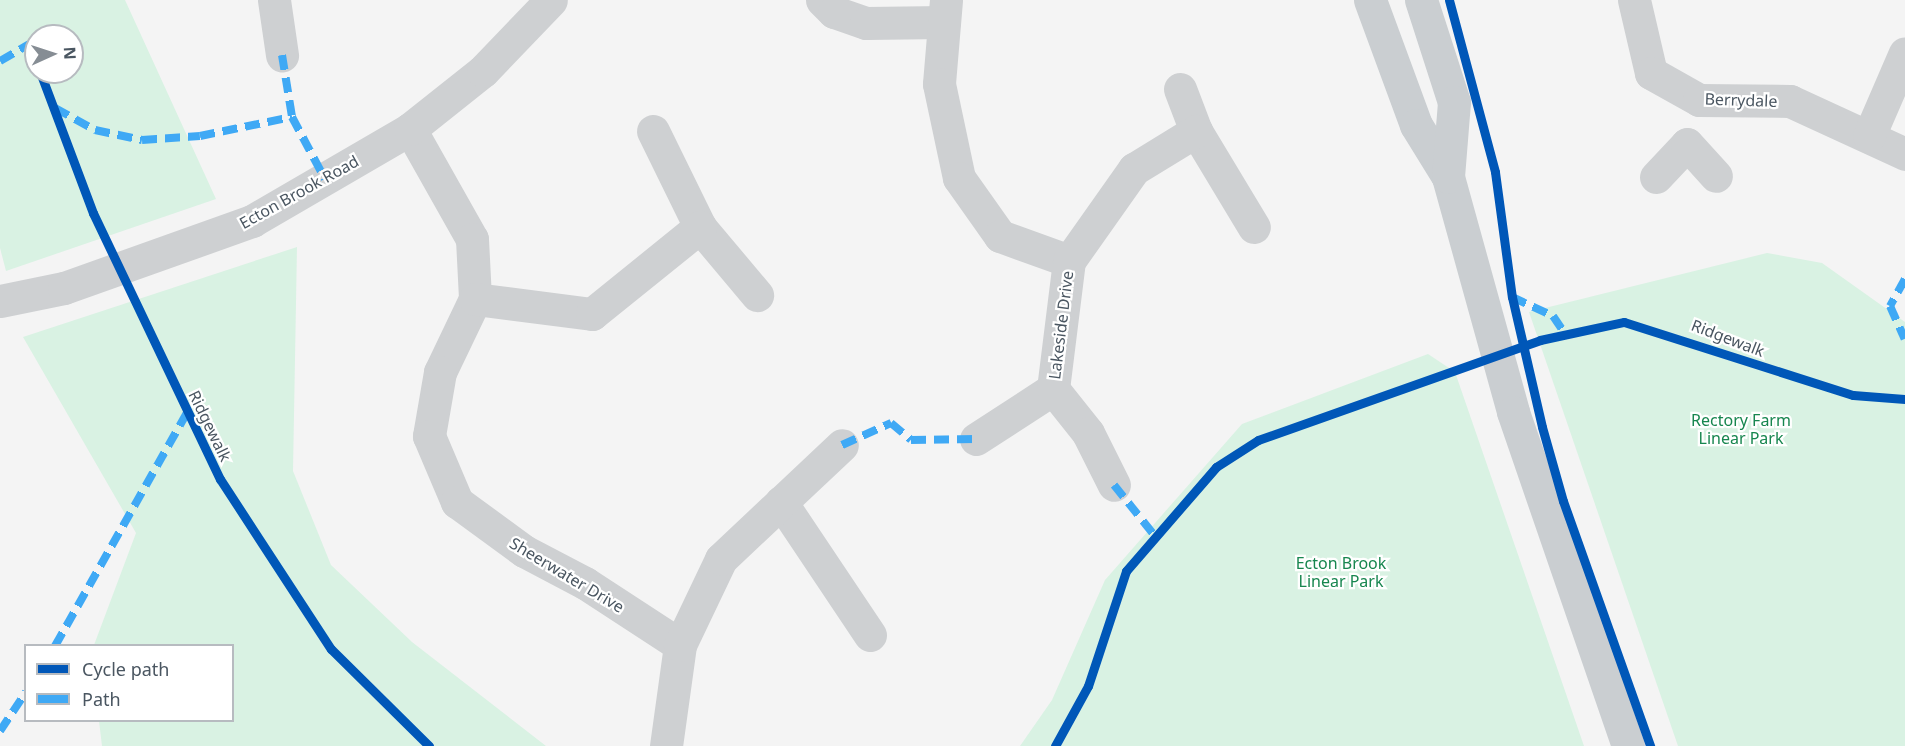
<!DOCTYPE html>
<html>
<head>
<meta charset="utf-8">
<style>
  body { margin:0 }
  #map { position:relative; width:1905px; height:746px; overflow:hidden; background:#f4f4f4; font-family:"Noto Sans",sans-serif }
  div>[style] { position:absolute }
  .green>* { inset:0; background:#d9f2e3 }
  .minor>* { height:33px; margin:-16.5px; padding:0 16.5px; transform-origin:16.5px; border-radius:16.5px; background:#ced0d2 }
  .major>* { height:33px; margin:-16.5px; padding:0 16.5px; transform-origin:16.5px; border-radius:16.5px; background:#caced1 }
  .quiet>* { height:8px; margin-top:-4px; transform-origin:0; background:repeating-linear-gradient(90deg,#3fa9f5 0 15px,transparent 0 23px) }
  .cycleway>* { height:9px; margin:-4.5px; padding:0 4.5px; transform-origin:4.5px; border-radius:4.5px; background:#0057b8 }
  span { translate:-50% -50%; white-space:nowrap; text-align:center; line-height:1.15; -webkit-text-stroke:4.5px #fff; paint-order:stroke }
  .street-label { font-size:16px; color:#4a5661 }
  .park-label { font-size:16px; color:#17864f }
  .legend { position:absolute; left:24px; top:644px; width:210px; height:78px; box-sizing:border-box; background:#fff; border:2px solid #b7bbc0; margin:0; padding:8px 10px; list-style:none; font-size:18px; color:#4a5661 }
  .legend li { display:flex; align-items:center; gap:12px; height:30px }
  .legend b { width:30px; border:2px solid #b7bbc0 }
  .north { position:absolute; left:24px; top:24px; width:60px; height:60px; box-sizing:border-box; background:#fff; border:2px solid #b7bbc0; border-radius:50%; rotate:87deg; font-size:16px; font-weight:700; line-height:24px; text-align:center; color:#4a5661 }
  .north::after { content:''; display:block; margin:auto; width:21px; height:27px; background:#868d94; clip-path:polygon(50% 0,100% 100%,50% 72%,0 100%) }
</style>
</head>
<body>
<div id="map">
  <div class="green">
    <i style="clip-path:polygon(evenodd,0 0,125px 0,216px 199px,6px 271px,0 248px,0 0,36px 36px,72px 36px,72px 72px,36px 72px,36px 36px)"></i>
    <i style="clip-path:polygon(297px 247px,293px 471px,331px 565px,412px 642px,546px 746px,102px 746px,99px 721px,232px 720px,232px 646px,94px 645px,136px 533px,23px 337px)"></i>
    <i style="clip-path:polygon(1767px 253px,1822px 263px,1905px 322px,1905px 746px,1678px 746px,1529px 312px)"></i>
    <i style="clip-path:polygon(1428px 354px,1455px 372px,1584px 746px,1020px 746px,1052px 700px,1105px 580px,1242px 424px)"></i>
  </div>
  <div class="minor">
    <i style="left:274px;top:0;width:56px;rotate:81.7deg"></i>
    <i style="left:822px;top:0;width:17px;rotate:45deg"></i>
    <i style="left:834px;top:12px;width:34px;rotate:19deg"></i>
    <i style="left:866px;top:23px;width:78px;rotate:-0.7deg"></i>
    <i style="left:946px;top:0;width:84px;rotate:94.8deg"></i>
    <i style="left:939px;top:84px;width:96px;rotate:78deg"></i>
    <i style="left:959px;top:178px;width:71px;rotate:54.7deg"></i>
    <i style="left:1000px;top:236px;width:73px;rotate:19.9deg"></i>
    <i style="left:1634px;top:0;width:75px;rotate:76.9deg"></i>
    <i style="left:1651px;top:73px;width:55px;rotate:29.4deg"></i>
    <i style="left:1699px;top:100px;width:91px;rotate:0.6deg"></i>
    <i style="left:1790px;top:101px;width:127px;rotate:24.7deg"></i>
    <i style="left:1180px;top:89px;width:45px;rotate:69.1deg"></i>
    <i style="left:1196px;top:131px;width:112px;rotate:58.9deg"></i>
    <i style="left:410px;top:129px;width:126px;rotate:60.6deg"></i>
    <i style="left:472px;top:239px;width:60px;rotate:87.1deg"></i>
    <i style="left:475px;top:299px;width:81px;rotate:115.6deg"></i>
    <i style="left:440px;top:372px;width:65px;rotate:99.8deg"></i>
    <i style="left:429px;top:436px;width:72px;rotate:67deg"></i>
    <i style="left:457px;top:502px;width:83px;rotate:36.2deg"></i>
    <i style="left:524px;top:551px;width:69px;rotate:27.7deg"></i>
    <i style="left:585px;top:583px;width:113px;rotate:33.1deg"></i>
    <i style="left:653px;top:131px;width:107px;rotate:63.9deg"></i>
    <i style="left:700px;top:227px;width:89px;rotate:50deg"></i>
    <i style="left:1869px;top:136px;width:90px;rotate:-66.6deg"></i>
    <i style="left:1656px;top:177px;width:45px;rotate:-46.8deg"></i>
    <i style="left:1687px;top:144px;width:43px;rotate:47.8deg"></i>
    <i style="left:475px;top:299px;width:118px;rotate:7.3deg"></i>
    <i style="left:592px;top:314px;width:139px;rotate:-38.9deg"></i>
    <i style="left:0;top:301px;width:65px;rotate:-11.5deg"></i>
    <i style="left:64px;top:288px;width:200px;rotate:-19.6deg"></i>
    <i style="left:252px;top:221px;width:183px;rotate:-30.2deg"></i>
    <i style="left:410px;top:129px;width:93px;rotate:-38.5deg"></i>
    <i style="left:483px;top:71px;width:98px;rotate:-46.2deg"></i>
    <i style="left:1053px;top:389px;width:129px;rotate:-82.9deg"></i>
    <i style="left:1069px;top:261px;width:113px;rotate:-54.8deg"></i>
    <i style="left:1134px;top:169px;width:73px;rotate:-31.5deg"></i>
    <i style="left:976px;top:439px;width:92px;rotate:-33deg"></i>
    <i style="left:1053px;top:389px;width:56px;rotate:51.5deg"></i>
    <i style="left:1088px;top:433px;width:58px;rotate:63.4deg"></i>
    <i style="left:781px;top:502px;width:160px;rotate:56.2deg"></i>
    <i style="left:666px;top:746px;width:102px;rotate:-82.1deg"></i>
    <i style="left:680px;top:645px;width:95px;rotate:-64.5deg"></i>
    <i style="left:721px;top:559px;width:166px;rotate:-43.3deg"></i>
  </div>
  <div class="major">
    <i style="left:1370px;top:0;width:133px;rotate:69.8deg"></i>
    <i style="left:1416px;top:125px;width:61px;rotate:58.4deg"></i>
    <i style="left:1448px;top:177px;width:244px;rotate:74.5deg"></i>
    <i style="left:1513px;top:412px;width:353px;rotate:71deg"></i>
    <i style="left:1421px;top:0;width:107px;rotate:72.1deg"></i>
    <i style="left:1454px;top:102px;width:75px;rotate:94.6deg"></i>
  </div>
  <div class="quiet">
    <i style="left:282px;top:55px;width:63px;rotate:80.8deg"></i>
    <i style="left:292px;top:117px;width:70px;rotate:62deg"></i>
    <i style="left:0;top:61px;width:34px;rotate:-30deg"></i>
    <i style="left:55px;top:108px;width:46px;rotate:28.8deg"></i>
    <i style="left:95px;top:130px;width:48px;rotate:12deg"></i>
    <i style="left:142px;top:140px;width:58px;rotate:-3.9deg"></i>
    <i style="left:200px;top:136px;width:94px;rotate:-11.7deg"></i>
    <i style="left:1905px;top:279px;width:31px;rotate:119deg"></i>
    <i style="left:1890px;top:306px;width:36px;rotate:66deg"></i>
    <i style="left:1512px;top:297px;width:45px;rotate:24.9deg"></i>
    <i style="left:1553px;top:316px;width:23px;rotate:56deg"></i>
    <i style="left:842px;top:445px;width:54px;rotate:-24.2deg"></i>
    <i style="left:891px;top:423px;width:26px;rotate:40deg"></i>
    <i style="left:911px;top:440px;width:65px;rotate:-0.9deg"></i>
    <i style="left:1114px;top:485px;width:65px;rotate:51.2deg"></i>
    <i style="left:55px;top:646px;width:268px;rotate:-60.5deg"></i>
    <i style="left:0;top:731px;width:47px;rotate:-56.3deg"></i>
  </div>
  <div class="cycleway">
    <i style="left:1449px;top:0;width:178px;rotate:75deg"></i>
    <i style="left:1495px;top:172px;width:126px;rotate:82.3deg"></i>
    <i style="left:1512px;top:297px;width:133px;rotate:77deg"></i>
    <i style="left:1542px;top:427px;width:77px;rotate:74.2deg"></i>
    <i style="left:1563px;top:501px;width:260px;rotate:70.4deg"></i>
    <i style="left:40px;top:72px;width:151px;rotate:69.4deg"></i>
    <i style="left:93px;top:213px;width:295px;rotate:64.5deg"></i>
    <i style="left:220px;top:479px;width:203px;rotate:56.9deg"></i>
    <i style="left:331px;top:649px;width:138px;rotate:44.7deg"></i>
    <i style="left:1055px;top:746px;width:68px;rotate:-61.2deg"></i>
    <i style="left:1088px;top:686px;width:121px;rotate:-71.7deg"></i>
    <i style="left:1126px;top:571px;width:138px;rotate:-49.1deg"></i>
    <i style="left:1216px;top:467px;width:50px;rotate:-32.7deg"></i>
    <i style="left:1258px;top:440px;width:299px;rotate:-19.5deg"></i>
    <i style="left:1540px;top:340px;width:86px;rotate:-12.1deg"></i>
    <i style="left:1624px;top:322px;width:240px;rotate:17.7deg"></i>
    <i style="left:1853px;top:395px;width:52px;rotate:4.4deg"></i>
  </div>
  <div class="street-label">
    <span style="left:1741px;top:100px;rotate:2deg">Berrydale</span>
    <span style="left:299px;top:192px;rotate:-29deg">Ecton Brook Road</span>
    <span style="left:1061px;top:325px;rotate:-83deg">Lakeside Drive</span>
    <span style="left:1728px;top:338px;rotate:21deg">Ridgewalk</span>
    <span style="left:210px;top:426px;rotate:64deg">Ridgewalk</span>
    <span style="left:567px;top:575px;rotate:31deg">Sheerwater Drive</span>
  </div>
  <div class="park-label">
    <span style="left:1741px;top:429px">Rectory Farm<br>Linear Park</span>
    <span style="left:1341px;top:572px">Ecton Brook<br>Linear Park</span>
  </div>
  <ul class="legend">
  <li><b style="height:8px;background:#0057b8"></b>Cycle path</li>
  <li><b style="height:8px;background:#3fa9f5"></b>Path</li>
  </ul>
  <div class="north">N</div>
</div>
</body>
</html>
